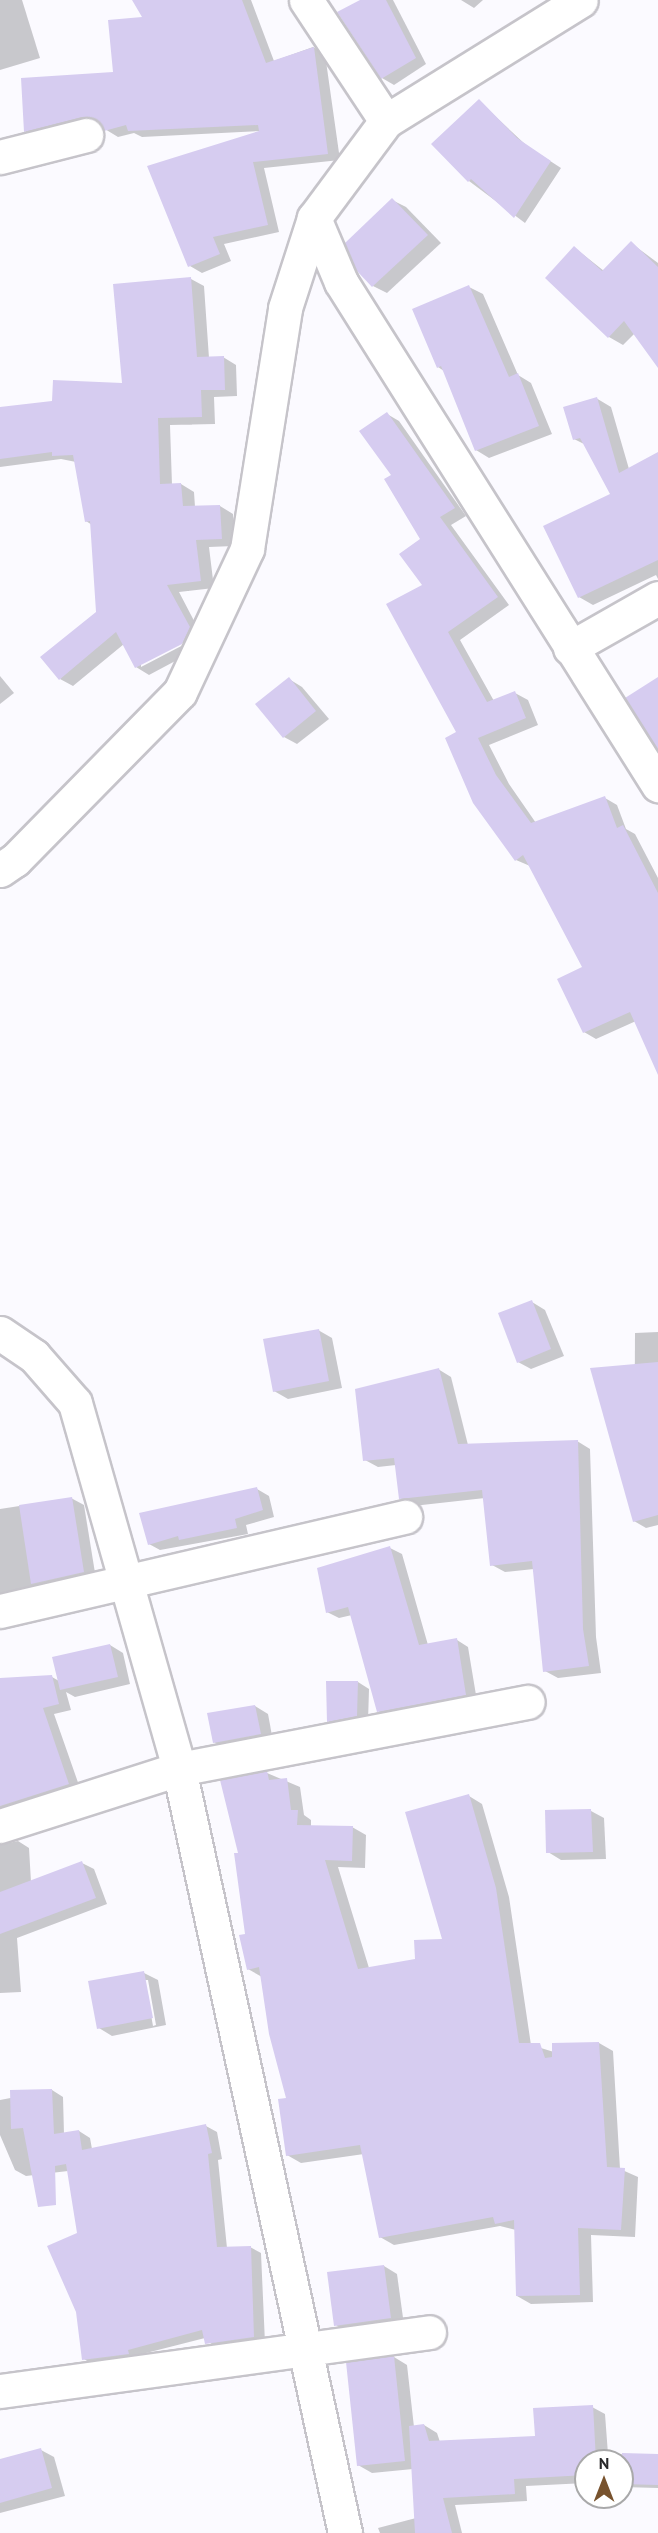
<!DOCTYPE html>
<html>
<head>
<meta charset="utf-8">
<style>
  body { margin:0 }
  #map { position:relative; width:658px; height:2533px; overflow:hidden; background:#fbfaff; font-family:"PT Sans",sans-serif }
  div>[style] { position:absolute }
  .shadow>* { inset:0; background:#0003 }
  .building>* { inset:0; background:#d6ccf0 }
  .roads { filter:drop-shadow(2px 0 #c6c4ca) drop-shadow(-2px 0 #c6c4ca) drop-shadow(0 2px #c6c4ca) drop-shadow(0 -2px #c6c4ca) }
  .minor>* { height:33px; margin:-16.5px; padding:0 16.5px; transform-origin:16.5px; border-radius:16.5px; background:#fff }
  span { translate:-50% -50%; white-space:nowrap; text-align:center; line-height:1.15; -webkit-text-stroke:5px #fff; paint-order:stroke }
  .north { position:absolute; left:574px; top:2449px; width:60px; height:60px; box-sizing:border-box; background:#fff; border:2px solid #a9a9aa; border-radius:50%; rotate:0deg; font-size:16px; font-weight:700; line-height:24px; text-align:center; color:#28282a }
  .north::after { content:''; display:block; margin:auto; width:21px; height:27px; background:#78532e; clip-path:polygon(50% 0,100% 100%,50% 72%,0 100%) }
</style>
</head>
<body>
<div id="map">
  <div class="shadow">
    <i style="clip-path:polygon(0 0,22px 0,40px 58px,0 70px)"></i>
    <i style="clip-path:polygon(134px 0,251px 0,274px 61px,313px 47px,325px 54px,340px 160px,264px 168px,279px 232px,224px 244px,231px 261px,202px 273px,190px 266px,260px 131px,142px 137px,134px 133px,118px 137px,95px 123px,37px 138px,25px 131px,115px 74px,145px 18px)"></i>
    <i style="clip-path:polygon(363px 0,393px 0,426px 64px,394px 85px,382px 78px,339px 13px)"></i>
    <i style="clip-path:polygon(461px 0,483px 0,474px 8px)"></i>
    <i style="clip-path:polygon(479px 101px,527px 146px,561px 168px,525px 223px,469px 181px)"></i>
    <i style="clip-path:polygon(392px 200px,406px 207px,441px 243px,387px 293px,373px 286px)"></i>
    <i style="clip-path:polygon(631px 243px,658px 263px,658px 365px,635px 333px,623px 345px,609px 337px,575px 248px,604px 271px)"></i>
    <i style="clip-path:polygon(evenodd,191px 279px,204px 286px,209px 358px,223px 357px,236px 365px,237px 396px,214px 397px,215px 424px,170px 425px,172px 485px,181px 484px,194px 492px,195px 507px,220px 506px,233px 514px,234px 546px,209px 547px,214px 588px,179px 592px,202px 636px,194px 651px,149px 675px,136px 667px,124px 644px,73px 686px,60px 679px,97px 612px,92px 525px,86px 521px,76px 462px,61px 459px,0 467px,0 409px,54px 402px,123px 385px,191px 279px,188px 640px,189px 642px,141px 667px,141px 663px,188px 640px)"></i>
    <i style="clip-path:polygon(469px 287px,483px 294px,518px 375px,531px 383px,552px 434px,489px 458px,476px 450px,444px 371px,438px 367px)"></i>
    <i style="clip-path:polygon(596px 398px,611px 407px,629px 469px,658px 453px,658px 579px,656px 575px,593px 605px,579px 597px,612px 494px,586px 445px,574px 439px)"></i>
    <i style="clip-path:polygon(387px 414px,399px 421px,466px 516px,451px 525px,509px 605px,460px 640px,494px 701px,515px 693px,528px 700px,538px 725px,489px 745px,509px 784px,536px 823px,605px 798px,617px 805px,626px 829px,635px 834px,658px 878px,658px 1035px,636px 1021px,596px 1039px,584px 1032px,584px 968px,530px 866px,516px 860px,459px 732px,424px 585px,422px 540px,393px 476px)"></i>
    <i style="clip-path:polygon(0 676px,14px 693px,0 704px)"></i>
    <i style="clip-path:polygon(289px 679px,302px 687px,329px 719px,297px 744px,284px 737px)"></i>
    <i style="clip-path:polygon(532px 1302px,545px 1310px,564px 1356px,531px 1369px,518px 1362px)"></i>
    <i style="clip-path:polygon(318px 1330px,332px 1338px,342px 1388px,288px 1399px,274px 1391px)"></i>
    <i style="clip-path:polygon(658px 1332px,658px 1525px,646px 1528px,634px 1521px,635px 1333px)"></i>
    <i style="clip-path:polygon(438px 1369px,451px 1377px,468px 1445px,577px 1441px,590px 1449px,596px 1637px,601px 1673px,558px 1678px,545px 1671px,534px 1569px,505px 1572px,492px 1565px,485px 1498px,413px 1506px,400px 1498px,396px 1465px,378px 1467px,365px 1460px)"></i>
    <i style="clip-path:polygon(257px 1489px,269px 1496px,274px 1517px,246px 1525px,248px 1534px,160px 1550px,149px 1544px)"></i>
    <i style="clip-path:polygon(71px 1498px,84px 1505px,96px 1579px,0 1605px,0 1509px)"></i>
    <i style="clip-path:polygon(390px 1548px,402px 1554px,428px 1645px,457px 1640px,468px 1647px,477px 1701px,390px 1718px,378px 1711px,352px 1615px,339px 1618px,327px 1612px)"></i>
    <i style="clip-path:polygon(110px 1645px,123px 1653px,130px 1684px,75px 1697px,66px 1692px,71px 1710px,54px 1714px,81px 1791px,0 1822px,0 1680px,52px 1677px,59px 1681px)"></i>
    <i style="clip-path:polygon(358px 1682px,369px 1689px,368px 1722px,339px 1727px,328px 1721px)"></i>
    <i style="clip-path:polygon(255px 1706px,268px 1714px,273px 1741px,228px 1750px,214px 1742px)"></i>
    <i style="clip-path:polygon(267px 1773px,300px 1787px,304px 1815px,311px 1820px,311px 1826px,352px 1827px,366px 1835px,365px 1868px,338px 1867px,369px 1968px,417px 1960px,444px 1940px,469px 1796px,482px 1804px,509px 1897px,531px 2045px,554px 2052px,599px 2043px,613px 2051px,620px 2169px,638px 2177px,635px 2237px,591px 2235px,593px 2302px,531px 2304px,517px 2296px,516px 2230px,500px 2226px,394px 2245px,380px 2237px,364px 2154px,301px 2163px,287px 2155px,288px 2099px,262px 1977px,248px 1969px,240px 1854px)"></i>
    <i style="clip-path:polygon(591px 1811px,604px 1818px,606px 1859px,561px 1860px,548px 1852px)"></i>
    <i style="clip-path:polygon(18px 1841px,29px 1848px,31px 1882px,82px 1863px,94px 1869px,107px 1904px,17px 1938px,21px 1992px,0 1993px,0 1845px)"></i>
    <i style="clip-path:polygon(evenodd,144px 1973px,158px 1980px,166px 2025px,112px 2036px,99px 2028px,144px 1973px,145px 1980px,148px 1980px,156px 2025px,153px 2026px,145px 1980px)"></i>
    <i style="clip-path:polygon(52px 2090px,63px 2097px,64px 2134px,79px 2131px,90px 2138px,92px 2149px,206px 2126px,217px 2132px,222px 2159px,218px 2160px,227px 2248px,250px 2247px,261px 2253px,265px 2343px,217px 2349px,205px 2338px,95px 2366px,84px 2359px,79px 2234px,68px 2171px,26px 2176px,15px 2170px,0 2135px,0 2100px)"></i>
    <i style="clip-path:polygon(384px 2266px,397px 2274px,404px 2325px,349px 2333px,336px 2325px)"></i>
    <i style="clip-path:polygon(394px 2357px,407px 2365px,414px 2427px,424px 2425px,437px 2433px,440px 2442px,536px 2437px,592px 2407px,605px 2414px,608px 2454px,658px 2455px,658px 2488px,622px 2487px,622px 2461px,586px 2461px,586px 2483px,526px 2486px,527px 2501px,455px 2505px,462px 2533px,380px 2533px,378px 2528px,416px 2518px,413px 2469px,372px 2473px,358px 2465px)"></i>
    <i style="clip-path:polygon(41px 2450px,54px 2457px,65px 2496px,0 2513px,0 2461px)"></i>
  </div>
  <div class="building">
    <i style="clip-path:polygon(132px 0,242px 0,266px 63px,314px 47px,328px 154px,253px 162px,268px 225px,213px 237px,220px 254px,188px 267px,147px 166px,259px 131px,258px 125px,128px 131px,126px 125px,104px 131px,99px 122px,82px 117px,24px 132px,21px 78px,113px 72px,108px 20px,142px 17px)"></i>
    <i style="clip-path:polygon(360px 0,386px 0,416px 58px,381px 79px,337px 12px)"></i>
    <i style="clip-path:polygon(479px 99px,517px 138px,551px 161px,514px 218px,471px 179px,468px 182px,431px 144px)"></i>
    <i style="clip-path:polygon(392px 198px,428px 235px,372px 287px,356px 270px,345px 243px)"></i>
    <i style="clip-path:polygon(631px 241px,658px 267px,658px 368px,624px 321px,608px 338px,545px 278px,574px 246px,602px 271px)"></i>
    <i style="clip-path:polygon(191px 277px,197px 357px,224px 356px,225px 390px,201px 390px,202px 417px,158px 418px,160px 484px,181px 483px,183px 506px,220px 505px,222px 539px,196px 540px,201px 581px,167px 585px,190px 627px,182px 644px,135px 668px,116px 632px,59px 680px,40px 657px,96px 612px,90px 521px,85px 522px,73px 455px,52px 456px,52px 452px,0 459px,0 407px,52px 401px,53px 380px,122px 383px,113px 284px)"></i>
    <i style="clip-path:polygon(469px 285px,509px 377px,518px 373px,539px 426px,475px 451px,441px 366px,437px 368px,412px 309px)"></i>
    <i style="clip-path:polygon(597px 397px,619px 473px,658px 452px,658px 560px,578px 598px,543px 526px,610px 494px,580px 438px,573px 440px,563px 407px)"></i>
    <i style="clip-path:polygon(387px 412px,455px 508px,440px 517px,498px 597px,448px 632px,487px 702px,515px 691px,526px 718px,478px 738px,496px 775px,531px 823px,605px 796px,617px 828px,623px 825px,658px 893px,658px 1075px,630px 1012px,583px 1033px,557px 979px,582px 967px,523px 855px,515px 861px,473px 803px,445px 738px,456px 732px,386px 604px,422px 585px,399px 554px,420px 539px,384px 479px,391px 475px,359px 431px)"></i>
    <i style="clip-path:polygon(289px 677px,316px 711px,283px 738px,255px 704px)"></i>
    <i style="clip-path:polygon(658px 677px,658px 750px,625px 698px)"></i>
    <i style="clip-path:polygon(532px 1300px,551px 1349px,517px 1363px,498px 1313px)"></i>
    <i style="clip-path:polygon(319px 1329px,329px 1381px,273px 1392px,263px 1339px)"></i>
    <i style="clip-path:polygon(658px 1362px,658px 1515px,633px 1522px,590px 1368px)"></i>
    <i style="clip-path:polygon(439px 1368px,458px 1444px,578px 1440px,583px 1629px,589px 1666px,543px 1672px,532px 1561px,490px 1566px,482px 1490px,399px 1499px,394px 1458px,363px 1461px,355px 1389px)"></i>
    <i style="clip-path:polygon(257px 1487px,263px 1510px,235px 1519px,237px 1528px,179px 1540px,178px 1536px,148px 1545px,139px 1513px)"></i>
    <i style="clip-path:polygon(72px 1497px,84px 1572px,31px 1584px,19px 1505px)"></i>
    <i style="clip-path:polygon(390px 1546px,419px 1645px,457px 1638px,466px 1695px,377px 1712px,348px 1607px,326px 1613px,317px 1568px)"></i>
    <i style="clip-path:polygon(110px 1644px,118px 1677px,60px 1690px,52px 1657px)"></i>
    <i style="clip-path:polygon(52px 1675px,59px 1704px,43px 1708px,69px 1784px,0 1806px,0 1678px)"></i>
    <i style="clip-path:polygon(326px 1681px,358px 1681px,357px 1716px,327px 1722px)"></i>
    <i style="clip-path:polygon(255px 1705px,261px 1734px,213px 1743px,207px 1713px)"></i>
    <i style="clip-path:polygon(267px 1771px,269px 1780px,287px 1778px,291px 1810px,298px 1810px,297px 1825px,353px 1826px,352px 1861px,325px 1860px,358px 1969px,415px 1959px,414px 1940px,442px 1939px,405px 1812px,469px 1794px,496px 1888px,519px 2043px,540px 2043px,545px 2058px,552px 2057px,552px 2043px,599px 2042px,607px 2167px,625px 2168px,621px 2230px,578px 2228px,580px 2295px,516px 2296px,514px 2220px,495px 2224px,493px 2217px,379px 2238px,360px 2145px,286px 2156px,278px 2099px,286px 2098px,269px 2034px,259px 1967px,247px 1970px,239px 1935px,245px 1934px,234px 1853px,238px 1853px,220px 1780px)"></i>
    <i style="clip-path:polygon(591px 1809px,593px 1852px,546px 1853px,545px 1810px)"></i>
    <i style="clip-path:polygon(82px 1861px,96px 1898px,0 1934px,0 1892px)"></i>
    <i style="clip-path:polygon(144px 1971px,153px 2018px,97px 2029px,88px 1981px)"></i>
    <i style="clip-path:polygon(52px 2089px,54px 2134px,79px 2130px,82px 2150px,206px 2124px,212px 2153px,208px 2154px,217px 2247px,251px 2246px,254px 2337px,205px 2344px,202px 2330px,128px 2350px,129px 2354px,82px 2360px,76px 2312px,47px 2246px,77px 2233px,66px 2164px,55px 2166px,56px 2205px,38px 2207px,23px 2128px,11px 2129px,10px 2090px)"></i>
    <i style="clip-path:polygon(384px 2265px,391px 2318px,334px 2326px,327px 2272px)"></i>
    <i style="clip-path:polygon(394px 2356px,405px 2461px,357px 2466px,346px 2362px)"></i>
    <i style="clip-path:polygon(593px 2405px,596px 2461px,586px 2461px,586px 2475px,514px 2479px,515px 2494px,443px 2498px,452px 2533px,415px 2533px,409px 2426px,424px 2424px,429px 2441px,535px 2436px,533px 2408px)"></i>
    <i style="clip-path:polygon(41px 2448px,52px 2488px,0 2503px,0 2459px)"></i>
    <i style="clip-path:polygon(622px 2453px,658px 2454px,658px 2485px,622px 2484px)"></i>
  </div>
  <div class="roads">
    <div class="minor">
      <i style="left:306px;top:0;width:145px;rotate:56.5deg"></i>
      <i style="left:0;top:157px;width:89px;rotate:-14.3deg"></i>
      <i style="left:314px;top:218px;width:69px;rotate:67.1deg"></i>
      <i style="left:341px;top:282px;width:595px;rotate:57.78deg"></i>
      <i style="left:570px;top:648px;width:101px;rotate:-29.6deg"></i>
      <i style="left:0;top:870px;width:18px;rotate:-34deg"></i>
      <i style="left:15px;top:860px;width:235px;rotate:-45.5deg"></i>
      <i style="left:180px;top:692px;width:158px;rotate:-64.9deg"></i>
      <i style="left:247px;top:549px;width:244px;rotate:-81deg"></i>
      <i style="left:285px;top:308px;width:95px;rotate:-72.1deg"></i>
      <i style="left:314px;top:218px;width:121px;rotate:-53.4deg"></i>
      <i style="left:386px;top:121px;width:229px;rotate:-31.8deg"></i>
      <i style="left:0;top:1333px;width:41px;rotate:34.1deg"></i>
      <i style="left:34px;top:1356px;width:62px;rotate:48.9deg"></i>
      <i style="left:75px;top:1403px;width:380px;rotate:74.1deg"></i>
      <i style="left:179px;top:1769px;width:782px;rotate:77.74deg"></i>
      <i style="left:0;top:1611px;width:416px;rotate:-13.1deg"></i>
      <i style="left:0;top:1826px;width:188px;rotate:-17.7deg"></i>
      <i style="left:179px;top:1769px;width:355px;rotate:-10.9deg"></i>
      <i style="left:0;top:2391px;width:433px;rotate:-7.8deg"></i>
    </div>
  </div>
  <div class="north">N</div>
</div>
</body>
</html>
